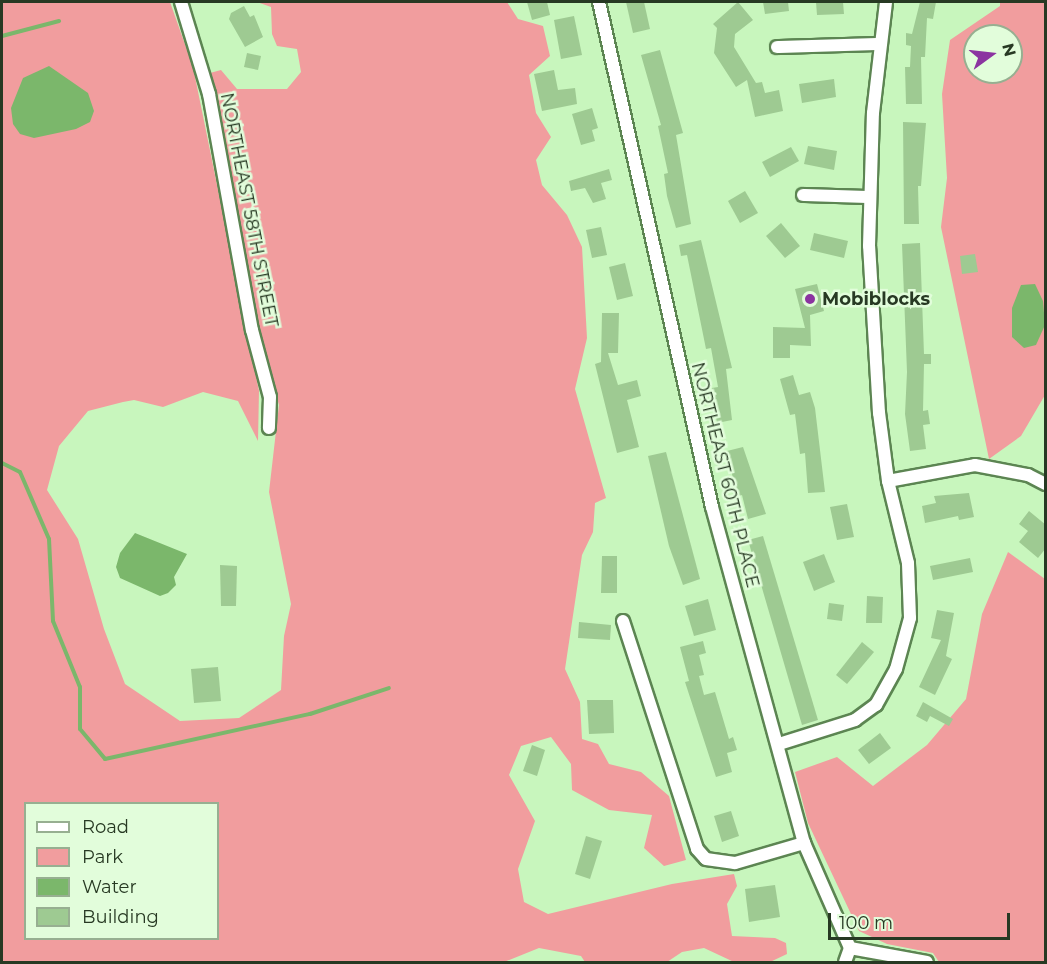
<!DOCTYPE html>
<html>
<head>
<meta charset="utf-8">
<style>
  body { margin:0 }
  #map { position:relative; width:1047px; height:964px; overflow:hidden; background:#c8f6bd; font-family:Montserrat,sans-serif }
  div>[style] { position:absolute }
  .green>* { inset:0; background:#f19d9e }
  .water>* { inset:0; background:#7bb76b }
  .stream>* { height:4px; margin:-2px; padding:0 2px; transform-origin:2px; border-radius:2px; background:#7bb76b }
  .building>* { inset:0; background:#9eca92 }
  .roads { filter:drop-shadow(2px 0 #5c8552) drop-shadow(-2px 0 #5c8552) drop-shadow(0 2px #5c8552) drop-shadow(0 -2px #5c8552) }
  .minor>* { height:12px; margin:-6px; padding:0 6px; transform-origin:6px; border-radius:6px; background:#fff }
  .dots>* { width:16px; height:16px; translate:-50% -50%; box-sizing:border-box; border:3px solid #e2fddb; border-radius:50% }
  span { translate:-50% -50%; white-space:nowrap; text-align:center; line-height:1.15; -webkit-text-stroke:5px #e2fddb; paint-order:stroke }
  .street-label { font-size:18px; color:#273923 }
  .poi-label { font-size:18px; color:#273923; font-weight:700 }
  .left { translate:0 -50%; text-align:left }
  .frame { position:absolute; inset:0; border:3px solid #273923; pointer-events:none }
  .legend { position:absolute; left:24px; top:802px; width:195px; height:138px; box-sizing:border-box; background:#e2fddb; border:2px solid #97af91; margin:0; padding:8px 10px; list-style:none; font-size:18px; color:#273923 }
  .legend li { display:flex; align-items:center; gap:12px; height:30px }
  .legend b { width:30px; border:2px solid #97af91 }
  .north { position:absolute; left:963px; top:24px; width:60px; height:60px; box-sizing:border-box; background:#e2fddb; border:2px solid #97af91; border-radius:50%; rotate:75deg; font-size:16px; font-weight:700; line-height:24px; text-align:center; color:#273923 }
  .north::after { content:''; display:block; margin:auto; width:21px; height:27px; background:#8b34a0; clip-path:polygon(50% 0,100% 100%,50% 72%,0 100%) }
  .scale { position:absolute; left:828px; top:913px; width:182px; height:27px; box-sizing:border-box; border:3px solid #273923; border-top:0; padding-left:8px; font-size:18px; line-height:21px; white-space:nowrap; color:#273923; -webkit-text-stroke:4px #e2fddb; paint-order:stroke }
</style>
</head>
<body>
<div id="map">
  <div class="green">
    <i style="clip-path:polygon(evenodd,2px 2px,170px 2px,193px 67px,259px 391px,258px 441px,238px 401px,203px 392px,163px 407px,134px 400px,123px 402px,88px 411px,59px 446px,47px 490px,78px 539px,104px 629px,125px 684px,180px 721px,239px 718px,281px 690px,284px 636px,291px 604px,269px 492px,279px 405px,265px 359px,210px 73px,221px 70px,237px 89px,287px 89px,301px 72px,297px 49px,277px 46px,272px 34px,271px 7px,257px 2px,507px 2px,518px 19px,543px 26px,550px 56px,529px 75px,536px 113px,551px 137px,536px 160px,542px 185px,567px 215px,582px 247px,587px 338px,575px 389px,606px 498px,595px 503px,593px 532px,582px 555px,565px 669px,580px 702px,582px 739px,598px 744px,609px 764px,641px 772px,669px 796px,686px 860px,664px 866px,644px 848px,652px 815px,609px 810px,572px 790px,571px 764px,551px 737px,521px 746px,509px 775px,535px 821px,518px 869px,524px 902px,548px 914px,672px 884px,734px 874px,737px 886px,727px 904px,732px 936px,775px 938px,786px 943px,787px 954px,770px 962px,734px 962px,704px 948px,682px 952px,667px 962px,585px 962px,581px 956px,539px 948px,504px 962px,2px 962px,2px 2px,26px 804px,218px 804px,218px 938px,26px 938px,26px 804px)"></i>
    <i style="clip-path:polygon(evenodd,1000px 2px,1045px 2px,1045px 395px,1021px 436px,989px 459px,941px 227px,947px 178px,942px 94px,950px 40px,1000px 6px,1000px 2px,975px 36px,1011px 36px,1011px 72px,975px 72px,975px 36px)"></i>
    <i style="clip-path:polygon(1008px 552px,1045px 579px,1045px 962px,939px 962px,933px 953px,887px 944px,859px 931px,808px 823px,795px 772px,837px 757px,873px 786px,927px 745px,966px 699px,982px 614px)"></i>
  </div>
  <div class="water">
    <i style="clip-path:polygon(49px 66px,88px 93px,94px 111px,90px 122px,76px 129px,34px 138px,20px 134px,13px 124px,11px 108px,23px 78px)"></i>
    <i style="clip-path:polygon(1035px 284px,1043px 301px,1045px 325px,1036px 345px,1024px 348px,1012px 337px,1012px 308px,1021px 285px)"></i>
    <i style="clip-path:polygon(135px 533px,187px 554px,174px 577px,176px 585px,168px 593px,160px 596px,120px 578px,116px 567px,120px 553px)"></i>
  </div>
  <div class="stream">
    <i style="left:2px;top:36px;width:59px;rotate:-14.7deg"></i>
    <i style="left:2px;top:463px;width:20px;rotate:27deg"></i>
    <i style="left:20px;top:472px;width:73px;rotate:66.6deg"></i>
    <i style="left:49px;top:539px;width:82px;rotate:87.2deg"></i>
    <i style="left:53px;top:621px;width:71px;rotate:67.8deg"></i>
    <i style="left:80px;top:687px;width:42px;rotate:90deg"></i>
    <i style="left:80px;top:729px;width:39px;rotate:50deg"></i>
    <i style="left:105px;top:759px;width:210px;rotate:-12.4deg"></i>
    <i style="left:310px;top:714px;width:83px;rotate:-18.2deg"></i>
  </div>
  <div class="building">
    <i style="clip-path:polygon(527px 2px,547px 2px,550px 15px,532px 20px)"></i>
    <i style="clip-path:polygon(626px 2px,644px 2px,650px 29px,633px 33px)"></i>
    <i style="clip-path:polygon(738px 2px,753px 20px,735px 34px,734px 47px,756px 83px,762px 82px,765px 93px,779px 90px,783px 111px,755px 117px,747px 80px,736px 87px,714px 53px,717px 28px,713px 24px)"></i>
    <i style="clip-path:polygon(763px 2px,788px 2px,789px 11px,765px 14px)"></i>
    <i style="clip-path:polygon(816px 2px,843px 2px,844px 14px,817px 15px)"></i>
    <i style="clip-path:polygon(920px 2px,936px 2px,933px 19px,927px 18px,925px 57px,921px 57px,922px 104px,906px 104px,905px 67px,910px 67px,911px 46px,906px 45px,906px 33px,912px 34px)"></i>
    <i style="clip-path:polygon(244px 6px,250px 17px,254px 15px,263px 37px,245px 47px,229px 19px,231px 13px)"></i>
    <i style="clip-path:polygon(574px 16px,582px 55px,561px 59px,554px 20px)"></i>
    <i style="clip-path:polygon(660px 50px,683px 133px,676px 135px,691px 224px,676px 228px,667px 196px,664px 174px,668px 173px,658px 126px,661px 125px,641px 55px)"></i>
    <i style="clip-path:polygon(247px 53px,261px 56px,258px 70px,244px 67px)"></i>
    <i style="clip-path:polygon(554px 70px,558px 90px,575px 88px,577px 104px,542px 111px,534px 74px)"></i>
    <i style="clip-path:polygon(834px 79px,836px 97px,802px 103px,799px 84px)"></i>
    <i style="clip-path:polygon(592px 108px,598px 128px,592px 130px,595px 141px,581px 145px,572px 114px)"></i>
    <i style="clip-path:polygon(903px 122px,926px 123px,921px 186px,918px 186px,919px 224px,904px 224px)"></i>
    <i style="clip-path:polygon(808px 146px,837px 151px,834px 170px,804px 164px)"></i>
    <i style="clip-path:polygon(791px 147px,799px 161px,770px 177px,762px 162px)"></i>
    <i style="clip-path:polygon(609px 169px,612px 180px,601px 183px,606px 199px,593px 203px,585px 188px,571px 191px,569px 181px)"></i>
    <i style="clip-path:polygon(745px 191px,758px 213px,740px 223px,728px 201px)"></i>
    <i style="clip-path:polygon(781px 223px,800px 246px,785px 258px,766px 236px)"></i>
    <i style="clip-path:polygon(601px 227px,607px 255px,592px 258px,586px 230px)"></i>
    <i style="clip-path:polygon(814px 233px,848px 241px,844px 258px,810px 250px)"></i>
    <i style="clip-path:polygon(701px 240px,732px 368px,726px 369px,732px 420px,717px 423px,712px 388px,718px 387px,711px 348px,706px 349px,687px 255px,681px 256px,679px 245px)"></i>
    <i style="clip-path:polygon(920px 243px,924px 354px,931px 354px,931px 364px,924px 364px,923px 411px,928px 410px,930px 424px,923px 425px,926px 449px,910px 451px,905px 414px,907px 372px,902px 244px)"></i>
    <i style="clip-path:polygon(975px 254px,978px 272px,962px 274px,960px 256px)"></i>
    <i style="clip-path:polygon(625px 263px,633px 296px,617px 300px,609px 267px)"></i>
    <i style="clip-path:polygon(817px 284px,824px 311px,810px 315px,811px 346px,790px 345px,790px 358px,773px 358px,773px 327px,805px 328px,795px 289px)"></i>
    <i style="clip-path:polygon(602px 313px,619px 313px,618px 353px,608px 353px,618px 385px,637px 380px,641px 396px,627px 400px,639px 447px,617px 453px,595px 364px,601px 362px)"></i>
    <i style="clip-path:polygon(793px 375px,799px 395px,810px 392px,815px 408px,825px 492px,808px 493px,805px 453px,800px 454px,795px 414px,790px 415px,780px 379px)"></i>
    <i style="clip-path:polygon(743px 447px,766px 514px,748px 519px,742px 495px,737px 497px,727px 451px)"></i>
    <i style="clip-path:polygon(666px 452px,700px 579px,683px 585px,669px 546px,648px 456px)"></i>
    <i style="clip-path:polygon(969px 493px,974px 517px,959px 520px,958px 516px,925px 523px,922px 506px,936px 503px,934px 496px)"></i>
    <i style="clip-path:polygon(847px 504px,854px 537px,837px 540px,830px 507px)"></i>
    <i style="clip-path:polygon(1029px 511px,1046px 525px,1046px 548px,1038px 558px,1019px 542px,1028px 531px,1019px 524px)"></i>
    <i style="clip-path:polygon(763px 536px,818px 720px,802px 725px,748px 540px)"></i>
    <i style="clip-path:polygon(824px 554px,835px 582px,814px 591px,803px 562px)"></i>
    <i style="clip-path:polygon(602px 556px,617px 556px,617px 593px,601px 593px)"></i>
    <i style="clip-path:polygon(970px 558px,973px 572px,933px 580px,930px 566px)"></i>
    <i style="clip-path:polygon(220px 565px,237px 566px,236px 606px,221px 606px)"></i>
    <i style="clip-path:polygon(867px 596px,883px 597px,882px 623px,866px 623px)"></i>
    <i style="clip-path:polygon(708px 599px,716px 630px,694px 636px,685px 606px)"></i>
    <i style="clip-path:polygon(829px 603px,844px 605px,842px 621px,827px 619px)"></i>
    <i style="clip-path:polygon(937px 610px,954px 613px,946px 656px,952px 659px,935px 695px,919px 687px,941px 640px,931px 638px)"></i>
    <i style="clip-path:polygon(579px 622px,611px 625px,610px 640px,578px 638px)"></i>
    <i style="clip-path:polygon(703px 641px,706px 653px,699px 655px,704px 675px,699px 676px,704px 695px,715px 692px,729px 739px,733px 737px,737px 750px,727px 753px,732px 772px,716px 777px,685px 682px,689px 681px,680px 647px)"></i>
    <i style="clip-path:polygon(862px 642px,874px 652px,847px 684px,836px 675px)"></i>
    <i style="clip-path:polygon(218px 667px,221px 701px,194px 703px,191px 669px)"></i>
    <i style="clip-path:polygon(587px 700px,613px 700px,614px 733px,589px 734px)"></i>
    <i style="clip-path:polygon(923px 702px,953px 719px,949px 726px,930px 716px,927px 722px,916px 716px)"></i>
    <i style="clip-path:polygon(880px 733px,891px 748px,869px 764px,858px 750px)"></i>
    <i style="clip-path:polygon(532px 745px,545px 750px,537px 776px,523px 771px)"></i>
    <i style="clip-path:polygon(731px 811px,739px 836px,722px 842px,714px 816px)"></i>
    <i style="clip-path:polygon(586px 836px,602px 841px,590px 879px,575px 874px)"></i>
    <i style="clip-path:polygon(775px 885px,780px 917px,749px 922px,745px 889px)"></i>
  </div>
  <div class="roads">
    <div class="minor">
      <i style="left:181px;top:2px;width:96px;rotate:73.1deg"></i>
      <i style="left:209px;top:94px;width:240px;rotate:79.7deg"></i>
      <i style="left:252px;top:330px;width:69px;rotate:75deg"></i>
      <i style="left:270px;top:397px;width:31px;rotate:92deg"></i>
      <i style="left:599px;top:2px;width:517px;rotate:77.39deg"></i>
      <i style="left:712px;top:507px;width:348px;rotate:74.7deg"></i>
      <i style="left:804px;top:843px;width:115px;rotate:66.3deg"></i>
      <i style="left:777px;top:47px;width:102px;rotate:-1.7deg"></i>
      <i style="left:803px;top:195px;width:66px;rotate:1.7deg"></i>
      <i style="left:888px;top:481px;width:88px;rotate:-10.4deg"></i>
      <i style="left:975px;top:465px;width:54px;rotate:10.7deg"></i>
      <i style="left:1028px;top:475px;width:20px;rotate:27deg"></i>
      <i style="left:623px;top:621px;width:240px;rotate:72deg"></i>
      <i style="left:697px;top:849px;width:13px;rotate:48deg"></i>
      <i style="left:706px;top:859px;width:29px;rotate:8deg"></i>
      <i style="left:735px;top:863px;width:72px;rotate:-16.2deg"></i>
      <i style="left:779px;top:744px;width:80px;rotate:-17.5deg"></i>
      <i style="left:855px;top:720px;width:26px;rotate:-36deg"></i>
      <i style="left:876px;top:705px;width:41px;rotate:-60.9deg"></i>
      <i style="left:896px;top:669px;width:53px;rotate:-74.6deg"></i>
      <i style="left:910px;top:618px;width:55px;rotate:-92.1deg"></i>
      <i style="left:908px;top:563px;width:84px;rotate:-103.7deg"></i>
      <i style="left:888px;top:481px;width:69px;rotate:-97.5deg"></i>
      <i style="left:879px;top:413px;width:167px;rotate:-93.4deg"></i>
      <i style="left:869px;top:246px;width:133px;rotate:-88.3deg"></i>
      <i style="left:873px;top:113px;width:112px;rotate:-83.3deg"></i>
      <i style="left:850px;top:948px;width:78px;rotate:10.3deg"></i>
      <i style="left:845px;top:962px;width:15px;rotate:-70deg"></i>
    </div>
  </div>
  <div class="dots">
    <i style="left:810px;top:299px;background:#8b34a0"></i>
  </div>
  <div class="street-label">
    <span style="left:249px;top:210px;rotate:79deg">NORTHEAST 58TH STREET</span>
    <span style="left:725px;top:475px;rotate:76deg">NORTHEAST 60TH PLACE</span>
  </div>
  <div class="poi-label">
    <span class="left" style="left:822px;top:299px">Mobiblocks</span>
  </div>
  <div class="frame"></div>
  <ul class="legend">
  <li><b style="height:8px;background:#fff"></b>Road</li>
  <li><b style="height:16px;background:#f19d9e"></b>Park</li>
  <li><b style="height:16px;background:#7bb76b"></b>Water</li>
  <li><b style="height:16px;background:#9eca92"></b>Building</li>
  </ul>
  <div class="north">N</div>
  <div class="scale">100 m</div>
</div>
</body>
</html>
